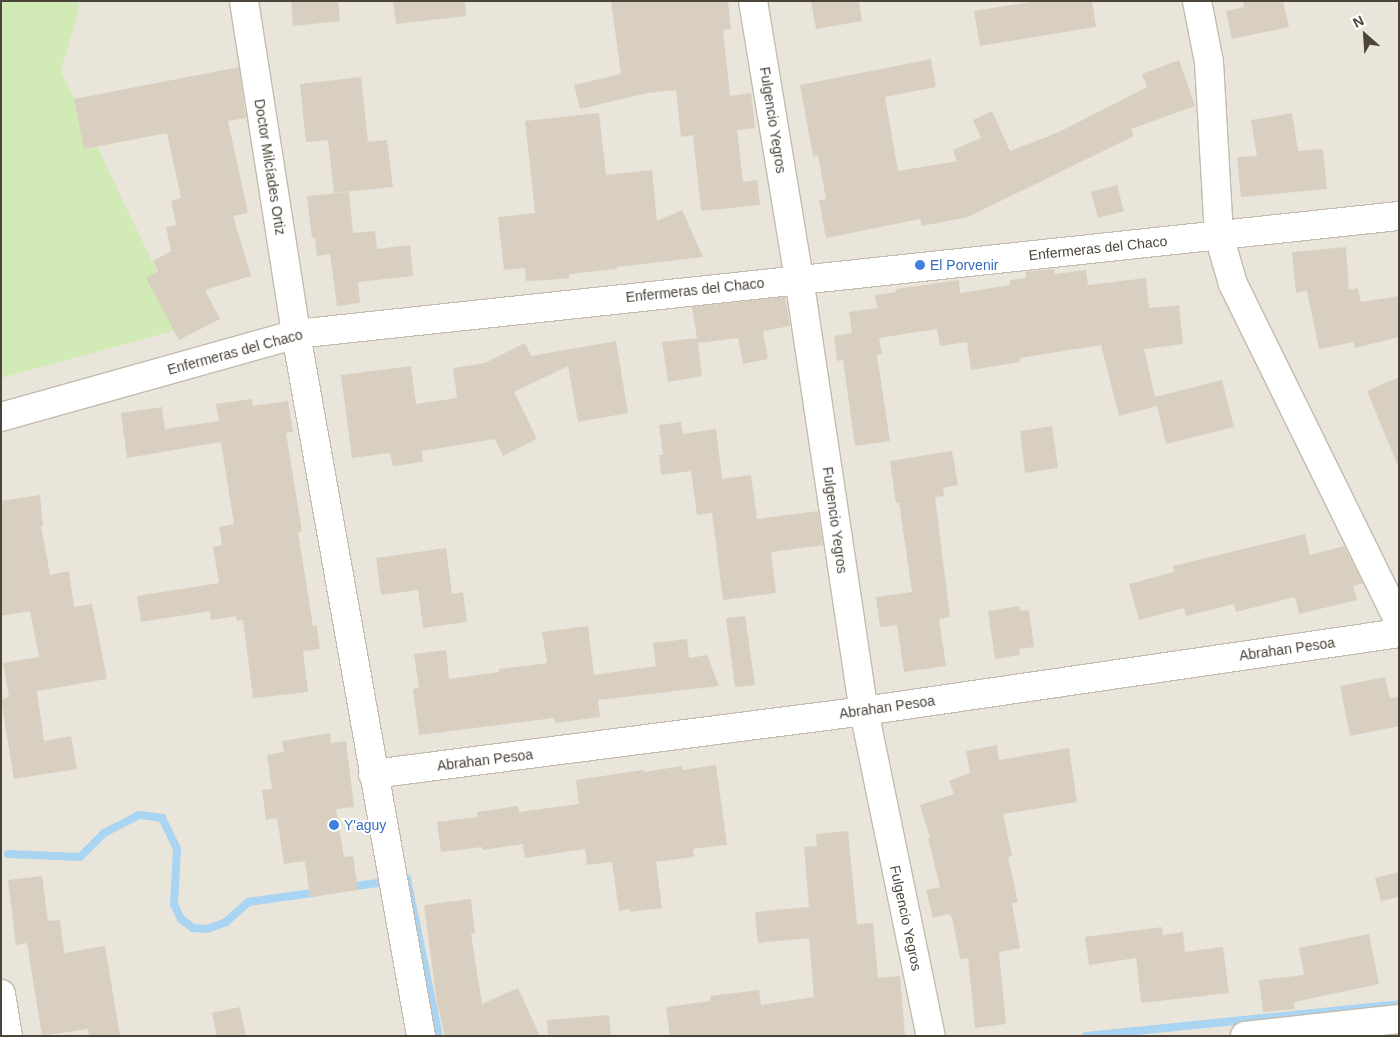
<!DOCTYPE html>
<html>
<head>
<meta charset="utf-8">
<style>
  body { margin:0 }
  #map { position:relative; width:1400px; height:1037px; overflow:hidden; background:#f6f3ec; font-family:Helvetica,sans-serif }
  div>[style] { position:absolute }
  .residential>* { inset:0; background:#eae5da }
  .green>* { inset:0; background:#d2eab5 }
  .stream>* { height:8px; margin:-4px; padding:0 4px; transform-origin:4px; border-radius:4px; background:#a9d4f2 }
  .building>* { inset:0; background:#d8cfc1 }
  .roads { filter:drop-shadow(1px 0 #c2bbae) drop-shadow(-1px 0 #c2bbae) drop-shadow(0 1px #c2bbae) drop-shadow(0 -1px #c2bbae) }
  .minor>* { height:28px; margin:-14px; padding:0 14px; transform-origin:14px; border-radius:14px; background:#fff }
  .dots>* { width:14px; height:14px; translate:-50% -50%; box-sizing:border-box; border:2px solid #fff; border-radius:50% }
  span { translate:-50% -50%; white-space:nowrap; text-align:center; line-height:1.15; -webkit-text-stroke:4px #fff; paint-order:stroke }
  .street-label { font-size:14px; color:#4b4439 }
  .shop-label { font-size:14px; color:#366cbe }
  .left { translate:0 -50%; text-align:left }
  .frame { position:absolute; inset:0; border:2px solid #4b4439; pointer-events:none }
  .north { position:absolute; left:1340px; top:10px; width:50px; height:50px; -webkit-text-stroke:4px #fff; paint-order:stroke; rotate:334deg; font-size:14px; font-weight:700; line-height:20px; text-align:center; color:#4b4439 }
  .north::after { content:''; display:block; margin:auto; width:18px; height:22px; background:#4b4439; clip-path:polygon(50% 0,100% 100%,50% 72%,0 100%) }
</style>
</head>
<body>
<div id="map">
  <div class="residential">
    <i style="clip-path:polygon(1px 1px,1399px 1px,1399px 1036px,1px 1036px)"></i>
  </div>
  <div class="green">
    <i style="clip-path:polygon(1px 1px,77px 1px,79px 9px,61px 71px,184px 328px,1px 378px)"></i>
  </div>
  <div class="stream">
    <i style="left:8px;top:854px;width:72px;rotate:2.4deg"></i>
    <i style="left:80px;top:857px;width:34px;rotate:-45deg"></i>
    <i style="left:104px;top:833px;width:39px;rotate:-27deg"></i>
    <i style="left:139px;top:815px;width:23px;rotate:7deg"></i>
    <i style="left:162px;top:818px;width:34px;rotate:64deg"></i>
    <i style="left:177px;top:849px;width:55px;rotate:93.1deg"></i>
    <i style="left:174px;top:904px;width:17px;rotate:65deg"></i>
    <i style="left:181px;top:919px;width:15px;rotate:37deg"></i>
    <i style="left:193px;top:928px;width:14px;rotate:4deg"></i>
    <i style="left:207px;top:929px;width:20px;rotate:-20deg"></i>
    <i style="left:226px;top:922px;width:30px;rotate:-42deg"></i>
    <i style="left:248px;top:902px;width:72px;rotate:-8deg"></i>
    <i style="left:348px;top:887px;width:60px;rotate:-7.7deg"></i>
    <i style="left:407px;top:879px;width:160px;rotate:78.5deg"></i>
    <i style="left:1086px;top:1036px;width:315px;rotate:-5.8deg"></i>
  </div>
  <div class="building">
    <i style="clip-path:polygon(291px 1px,338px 1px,340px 21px,293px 26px)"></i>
    <i style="clip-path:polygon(393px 1px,465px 1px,466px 16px,396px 24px)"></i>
    <i style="clip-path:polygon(611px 1px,728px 1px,731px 29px,723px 30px,730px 96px,751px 93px,755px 128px,737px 130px,743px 182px,757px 180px,760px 205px,701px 211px,693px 135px,681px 137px,676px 90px,647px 93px,580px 109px,574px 85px,621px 74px)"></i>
    <i style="clip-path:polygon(811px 1px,859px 1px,862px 21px,816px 29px)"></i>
    <i style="clip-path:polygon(1037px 1px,1092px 1px,1096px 27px,980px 46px,974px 11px)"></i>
    <i style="clip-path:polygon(1243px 1px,1283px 1px,1289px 27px,1232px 39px,1226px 11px,1244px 7px)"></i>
    <i style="clip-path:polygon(931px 59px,936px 87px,885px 97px,898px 171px,957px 161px,953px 150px,981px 138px,973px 120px,992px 111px,1010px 151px,1059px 132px,1147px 87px,1142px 74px,1179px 60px,1195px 106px,1131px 129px,1134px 136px,968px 217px,922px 226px,920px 219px,826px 238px,819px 200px,826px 199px,818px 155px,813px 156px,800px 85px)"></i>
    <i style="clip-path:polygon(239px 67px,246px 118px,228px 121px,248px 213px,233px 216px,251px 276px,205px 290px,220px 319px,179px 340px,146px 278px,158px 271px,153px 261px,171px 251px,166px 227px,176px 225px,171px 201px,181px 198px,167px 133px,84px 149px,74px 99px)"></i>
    <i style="clip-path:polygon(361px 77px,368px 142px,387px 140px,393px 187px,334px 193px,328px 140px,306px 142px,300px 84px)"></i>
    <i style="clip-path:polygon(599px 113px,606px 175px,652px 170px,657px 221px,682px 210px,703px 257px,617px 267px,617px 269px,569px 274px,569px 278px,549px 280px,526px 281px,525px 268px,504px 270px,498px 217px,535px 213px,525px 121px)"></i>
    <i style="clip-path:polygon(1292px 113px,1298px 151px,1323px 149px,1327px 189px,1241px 197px,1237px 157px,1257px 156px,1251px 120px)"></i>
    <i style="clip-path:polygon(1117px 185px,1124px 211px,1098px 218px,1091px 192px)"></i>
    <i style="clip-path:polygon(349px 192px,353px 233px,375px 231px,377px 249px,410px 245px,413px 276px,358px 282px,360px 303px,337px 306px,330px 254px,317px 256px,315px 238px,312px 238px,307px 196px)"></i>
    <i style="clip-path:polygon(1346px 247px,1349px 290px,1358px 288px,1361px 302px,1399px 296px,1399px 337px,1355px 348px,1353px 342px,1319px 349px,1307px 291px,1296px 293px,1292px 252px)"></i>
    <i style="clip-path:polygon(1054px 269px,1055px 274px,1086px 270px,1088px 285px,1146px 278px,1149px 308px,1179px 305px,1183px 344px,1144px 349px,1157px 406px,1119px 416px,1101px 345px,1020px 358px,1020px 362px,971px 370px,967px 342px,940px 346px,937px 329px,879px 338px,882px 354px,877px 355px,890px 441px,855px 446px,843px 360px,837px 361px,834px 336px,852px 333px,849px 312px,877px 308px,875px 295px,896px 292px,896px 289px,959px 280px,960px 293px,1010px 285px,1010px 280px,1026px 278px,1026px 272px)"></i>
    <i style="clip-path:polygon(785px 297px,790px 326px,763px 331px,768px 359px,743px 364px,738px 338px,698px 343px,702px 376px,668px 382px,662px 342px,697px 338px,692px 307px)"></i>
    <i style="clip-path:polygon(616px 341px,628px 413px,578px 422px,568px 366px,514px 392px,537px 439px,503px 456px,495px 439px,422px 451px,423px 462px,393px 466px,390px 453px,352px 458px,341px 375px,411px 366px,416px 404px,457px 398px,453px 368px,485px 363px,525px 343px,531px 356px)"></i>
    <i style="clip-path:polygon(1399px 377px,1399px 466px,1398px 466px,1367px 391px)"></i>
    <i style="clip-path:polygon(1222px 380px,1234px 427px,1166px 444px,1155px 397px)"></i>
    <i style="clip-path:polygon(252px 399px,253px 406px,288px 401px,293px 432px,286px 433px,302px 531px,298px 532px,313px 626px,317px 625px,320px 649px,303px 651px,308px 692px,253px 698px,243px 620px,237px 621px,236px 616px,211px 620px,210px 611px,141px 622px,137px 596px,219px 583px,213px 547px,222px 545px,219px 527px,234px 524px,221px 442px,127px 458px,121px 413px,162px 407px,165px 429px,219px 421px,216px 404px)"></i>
    <i style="clip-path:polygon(681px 422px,683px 434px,716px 429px,722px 479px,751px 475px,757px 519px,818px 511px,823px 545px,771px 552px,776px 593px,723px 600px,712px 513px,697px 515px,691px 471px,661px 475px,659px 455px,663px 455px,659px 425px)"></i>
    <i style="clip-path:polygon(1052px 426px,1058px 468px,1025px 473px,1020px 431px)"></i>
    <i style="clip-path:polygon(952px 451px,958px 485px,943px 488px,944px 496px,935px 497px,950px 617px,939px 619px,946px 666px,904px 672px,897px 625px,880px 627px,876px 597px,912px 592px,899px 502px,896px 503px,890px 461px)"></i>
    <i style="clip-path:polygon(40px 495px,43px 526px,41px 526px,50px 575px,69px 571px,74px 607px,92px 604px,107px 679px,37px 691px,44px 741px,71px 736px,77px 769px,14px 779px,1px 700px,9px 697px,3px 663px,39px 657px,30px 611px,1px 616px,1px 501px)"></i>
    <i style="clip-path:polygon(1305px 534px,1310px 555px,1344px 546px,1363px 583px,1353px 586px,1357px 600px,1299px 614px,1295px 597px,1236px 612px,1234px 604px,1186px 616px,1184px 608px,1139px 620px,1129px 584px,1174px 572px,1173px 566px)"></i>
    <i style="clip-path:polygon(446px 548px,452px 594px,463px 592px,467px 622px,423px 628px,418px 590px,381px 595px,376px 558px)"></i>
    <i style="clip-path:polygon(1019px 606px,1020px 611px,1029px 610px,1034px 647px,1019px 649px,1020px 655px,995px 659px,988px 611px)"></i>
    <i style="clip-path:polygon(745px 616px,755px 685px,735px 687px,726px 618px)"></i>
    <i style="clip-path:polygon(588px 626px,594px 675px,656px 666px,653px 643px,687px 639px,689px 658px,707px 655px,719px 686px,598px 700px,600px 717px,555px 723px,554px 718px,419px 735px,413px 689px,419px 688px,414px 654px,446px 650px,449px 679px,499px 672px,499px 669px,547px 663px,542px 632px)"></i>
    <i style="clip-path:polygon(1385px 677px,1390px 698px,1399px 697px,1399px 726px,1350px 736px,1340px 686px)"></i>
    <i style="clip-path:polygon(330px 733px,331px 743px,346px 741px,354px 807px,336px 809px,344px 857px,353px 856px,358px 890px,310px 897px,305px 861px,284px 864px,277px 818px,266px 820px,262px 790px,272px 789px,267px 755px,284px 752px,282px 741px)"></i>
    <i style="clip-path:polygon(997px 745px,999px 760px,1069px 748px,1077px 802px,1003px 814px,1012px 856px,1008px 857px,1018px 902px,1012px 903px,1020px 948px,999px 952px,1006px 1024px,975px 1028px,968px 958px,960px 959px,952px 917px,949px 914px,933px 918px,926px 890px,940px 887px,928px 838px,930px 838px,920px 805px,954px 794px,949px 781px,970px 773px,966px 751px)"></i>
    <i style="clip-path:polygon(716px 765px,727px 845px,693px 849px,694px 857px,656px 862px,662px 908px,630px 912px,630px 909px,619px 911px,612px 862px,587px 865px,585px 849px,525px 858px,523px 844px,482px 850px,482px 847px,441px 852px,437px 822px,478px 817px,477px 812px,518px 806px,519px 812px,579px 804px,576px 780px,643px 770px,644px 772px,682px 766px,682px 770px)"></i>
    <i style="clip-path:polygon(848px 831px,857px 924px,873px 923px,878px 978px,900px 976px,905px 1036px,670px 1036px,666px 1007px,710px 1001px,710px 996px,759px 990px,761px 1005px,814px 997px,809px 938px,758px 943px,755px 912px,809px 907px,804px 847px,817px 846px,816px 834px)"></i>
    <i style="clip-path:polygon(1399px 872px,1399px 897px,1381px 901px,1375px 878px)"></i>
    <i style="clip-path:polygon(42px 876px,48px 921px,60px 920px,64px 953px,105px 946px,120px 1036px,89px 1036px,88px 1029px,42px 1036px,27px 943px,16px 945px,8px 880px)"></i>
    <i style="clip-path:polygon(471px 899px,475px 933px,471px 934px,482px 1004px,518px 988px,540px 1036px,445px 1036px,437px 1003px,424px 905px)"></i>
    <i style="clip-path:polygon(1162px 927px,1163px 935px,1183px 932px,1185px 952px,1223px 947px,1229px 993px,1141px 1003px,1136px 958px,1089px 965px,1085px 937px)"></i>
    <i style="clip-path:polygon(1369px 934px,1379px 984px,1294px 1002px,1295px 1009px,1263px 1012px,1259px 980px,1304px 975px,1299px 948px)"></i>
    <i style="clip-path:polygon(240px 1007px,246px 1036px,217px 1036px,212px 1013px)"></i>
    <i style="clip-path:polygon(609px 1015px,611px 1036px,548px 1036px,547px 1020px)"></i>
  </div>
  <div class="roads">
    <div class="minor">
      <i style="left:244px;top:1px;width:337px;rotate:81.1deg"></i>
      <i style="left:296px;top:334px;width:713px;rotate:79.9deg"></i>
      <i style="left:753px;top:1px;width:281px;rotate:80.6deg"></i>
      <i style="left:799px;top:278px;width:438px;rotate:81.5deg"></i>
      <i style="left:864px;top:711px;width:332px;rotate:78.4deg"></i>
      <i style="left:1197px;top:1px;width:62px;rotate:78.9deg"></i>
      <i style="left:1209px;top:62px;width:174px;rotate:86.7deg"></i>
      <i style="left:1219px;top:236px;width:50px;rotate:73.7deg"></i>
      <i style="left:1233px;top:284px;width:377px;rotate:63.8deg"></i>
      <i style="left:1px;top:417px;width:306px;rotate:-15.7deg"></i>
      <i style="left:296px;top:334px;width:1109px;rotate:-6.11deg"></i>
      <i style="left:373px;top:774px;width:495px;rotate:-7.3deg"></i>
      <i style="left:864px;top:711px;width:541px;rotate:-8.29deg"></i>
      <i style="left:1px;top:994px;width:43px;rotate:80.5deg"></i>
      <i style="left:1245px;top:1036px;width:155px;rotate:-6.3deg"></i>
    </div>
  </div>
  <div class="dots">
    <i style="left:920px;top:265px;background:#3f7fe0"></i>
    <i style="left:334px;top:825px;background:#3f7fe0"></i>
  </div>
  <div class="street-label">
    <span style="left:773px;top:120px;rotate:81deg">Fulgencio Yegros</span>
    <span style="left:270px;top:167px;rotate:81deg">Doctor Milcíades Ortiz</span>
    <span style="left:1098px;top:248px;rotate:-6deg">Enfermeras del Chaco</span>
    <span style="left:695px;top:290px;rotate:-6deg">Enfermeras del Chaco</span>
    <span style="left:235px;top:352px;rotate:-15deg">Enfermeras del Chaco</span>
    <span style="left:835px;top:520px;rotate:82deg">Fulgencio Yegros</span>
    <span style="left:1287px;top:649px;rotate:-8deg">Abrahan Pesoa</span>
    <span style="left:887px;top:707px;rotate:-8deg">Abrahan Pesoa</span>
    <span style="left:485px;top:760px;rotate:-7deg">Abrahan Pesoa</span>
    <span style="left:906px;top:918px;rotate:78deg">Fulgencio Yegros</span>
  </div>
  <div class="shop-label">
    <span class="left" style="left:930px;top:265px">El Porvenir</span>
    <span class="left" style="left:344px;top:825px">Y'aguy</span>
  </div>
  <div class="frame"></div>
  <div class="north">N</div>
</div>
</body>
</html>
